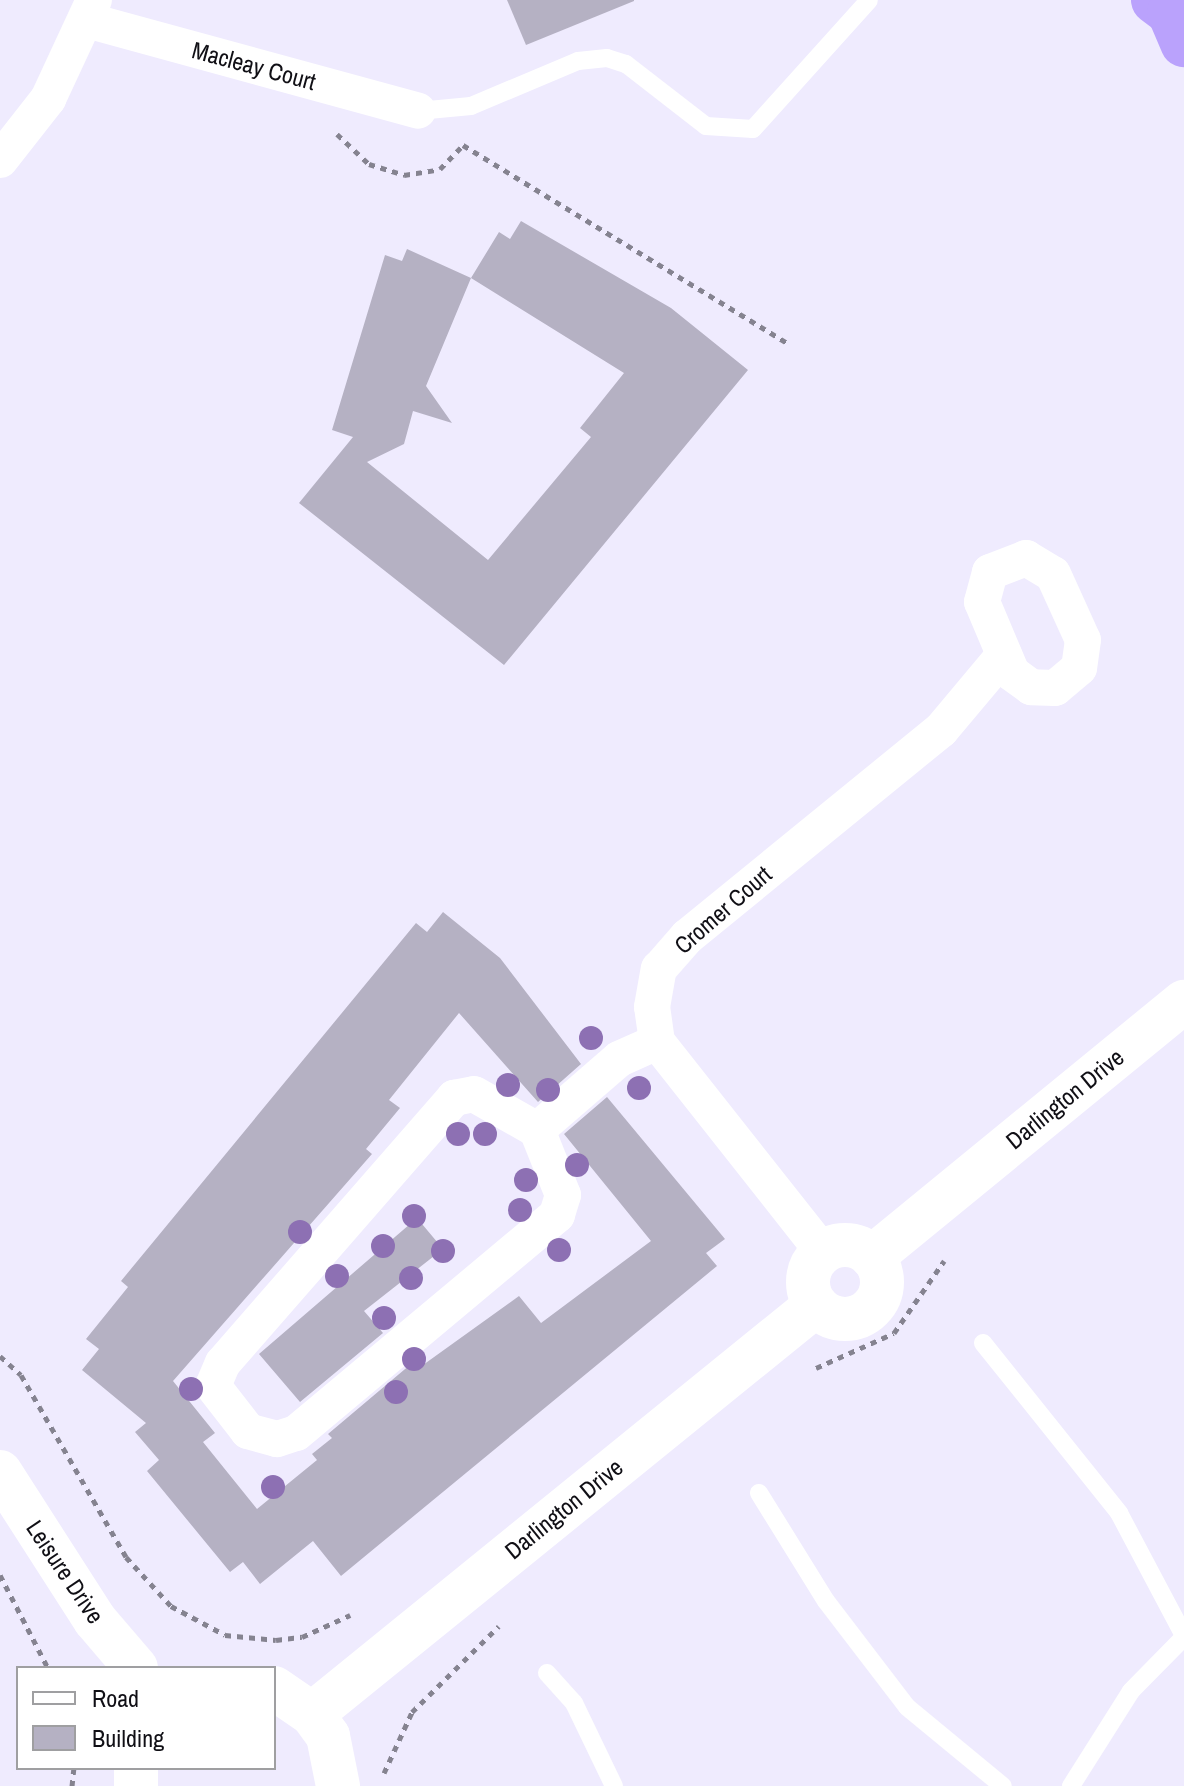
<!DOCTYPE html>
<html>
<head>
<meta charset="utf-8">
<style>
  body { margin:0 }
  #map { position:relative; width:1184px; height:1786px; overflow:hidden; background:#efebfe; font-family:"Archivo Narrow",sans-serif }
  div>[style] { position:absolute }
  .canal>* { height:48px; margin:-24px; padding:0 24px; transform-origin:24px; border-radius:24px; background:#baa2fc }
  .building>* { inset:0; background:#b5b1c3 }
  .path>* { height:5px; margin-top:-2.5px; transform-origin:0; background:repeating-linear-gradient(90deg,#858390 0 6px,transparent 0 12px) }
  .service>* { height:18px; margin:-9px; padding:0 9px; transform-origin:9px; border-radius:9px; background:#fff }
  .minor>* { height:36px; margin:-18px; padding:0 18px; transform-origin:18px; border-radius:18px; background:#fff }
  .tertiary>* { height:44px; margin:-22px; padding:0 22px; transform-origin:22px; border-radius:22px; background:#fff }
  .tertiary>.ring { margin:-22px; padding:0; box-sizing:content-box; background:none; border:44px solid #fff; border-radius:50% }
  .trees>* { width:24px; height:24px; margin:-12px; border-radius:50%; background:#8d70b3 }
  span { translate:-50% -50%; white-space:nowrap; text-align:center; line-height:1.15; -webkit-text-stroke:7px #fff; paint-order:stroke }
  .street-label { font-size:24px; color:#100f15 }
  .legend { position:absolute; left:16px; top:1666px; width:260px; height:104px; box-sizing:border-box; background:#fff; border:2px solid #9f9fa1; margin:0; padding:10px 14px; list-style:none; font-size:24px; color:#100f15 }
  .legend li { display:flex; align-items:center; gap:16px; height:40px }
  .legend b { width:40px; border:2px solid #9f9fa1 }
</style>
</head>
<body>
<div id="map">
  <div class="canal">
    <i style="left:1155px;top:0;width:20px;rotate:37deg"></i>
    <i style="left:1171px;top:12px;width:34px;rotate:67deg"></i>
  </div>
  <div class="building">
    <i style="clip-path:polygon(507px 0,634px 0,634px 1px,526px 45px)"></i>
    <i style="clip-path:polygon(evenodd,521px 221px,671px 308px,748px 370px,504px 665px,299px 503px,353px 437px,332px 430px,385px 255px,402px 261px,407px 249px,471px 278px,499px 232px,510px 239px,521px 221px,471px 278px,624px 373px,580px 428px,591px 437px,488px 560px,367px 462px,404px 444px,413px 411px,452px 423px,426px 386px,471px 278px)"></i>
    <i style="clip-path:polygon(443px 912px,500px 958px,581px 1064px,538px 1102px,459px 1013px,389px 1100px,400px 1108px,366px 1149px,372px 1154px,173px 1381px,215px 1433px,203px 1442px,257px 1509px,317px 1460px,312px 1454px,332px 1438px,328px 1434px,411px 1364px,416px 1370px,519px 1296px,541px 1323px,651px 1241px,564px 1134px,607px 1097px,725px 1239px,706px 1253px,717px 1266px,341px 1576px,313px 1541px,260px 1584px,243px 1562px,230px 1572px,147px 1471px,159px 1460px,135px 1432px,146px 1423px,82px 1370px,99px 1349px,86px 1339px,128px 1287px,121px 1281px,416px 923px,427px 932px)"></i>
    <i style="clip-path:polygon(417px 1218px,443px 1249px,364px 1311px,383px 1333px,300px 1402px,259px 1354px)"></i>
  </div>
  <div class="path">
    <i style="left:337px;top:134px;width:44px;rotate:43.2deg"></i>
    <i style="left:369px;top:164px;width:37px;rotate:17deg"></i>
    <i style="left:404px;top:175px;width:36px;rotate:-9deg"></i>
    <i style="left:440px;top:169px;width:33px;rotate:-46deg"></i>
    <i style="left:463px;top:145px;width:382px;rotate:31.4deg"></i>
    <i style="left:0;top:1356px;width:28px;rotate:42deg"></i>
    <i style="left:21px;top:1375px;width:210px;rotate:60deg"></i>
    <i style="left:126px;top:1557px;width:67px;rotate:47.4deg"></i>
    <i style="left:171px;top:1606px;width:61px;rotate:28.2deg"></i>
    <i style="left:225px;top:1635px;width:51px;rotate:5.6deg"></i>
    <i style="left:276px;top:1640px;width:26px;rotate:-7deg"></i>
    <i style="left:302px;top:1637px;width:53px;rotate:-24.6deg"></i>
    <i style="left:816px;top:1368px;width:85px;rotate:-24.2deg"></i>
    <i style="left:894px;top:1333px;width:88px;rotate:-55.2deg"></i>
    <i style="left:0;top:1575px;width:105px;rotate:62.7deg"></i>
    <i style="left:384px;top:1773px;width:67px;rotate:-65.3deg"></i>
    <i style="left:412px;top:1712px;width:122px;rotate:-44.7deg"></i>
    <i style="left:72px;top:1786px;width:18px;rotate:-84deg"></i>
  </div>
  <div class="service">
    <i style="left:418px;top:111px;width:53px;rotate:-5.4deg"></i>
    <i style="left:471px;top:106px;width:116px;rotate:-22.8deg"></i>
    <i style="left:578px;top:61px;width:29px;rotate:-6deg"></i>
    <i style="left:607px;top:58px;width:20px;rotate:18deg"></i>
    <i style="left:626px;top:64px;width:101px;rotate:37.8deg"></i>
    <i style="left:706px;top:126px;width:47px;rotate:3.7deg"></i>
    <i style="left:753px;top:129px;width:173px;rotate:-48deg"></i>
    <i style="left:983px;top:1343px;width:218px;rotate:51.3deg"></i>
    <i style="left:1119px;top:1513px;width:139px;rotate:62.1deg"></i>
    <i style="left:759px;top:1493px;width:127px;rotate:58.2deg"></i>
    <i style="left:826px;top:1601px;width:133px;rotate:52.6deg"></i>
    <i style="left:907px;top:1707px;width:124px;rotate:39.5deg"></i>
    <i style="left:547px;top:1673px;width:40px;rotate:48deg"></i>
    <i style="left:574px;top:1703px;width:92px;rotate:64.3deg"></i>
    <i style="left:1071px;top:1786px;width:112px;rotate:-57.7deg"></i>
    <i style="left:1131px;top:1691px;width:76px;rotate:-45.5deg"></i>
  </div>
  <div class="minor">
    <i style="left:90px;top:21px;width:340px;rotate:15.3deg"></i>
    <i style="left:0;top:160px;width:78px;rotate:-51.8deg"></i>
    <i style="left:48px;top:99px;width:109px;rotate:-65.1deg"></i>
    <i style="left:1026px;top:558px;width:31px;rotate:31deg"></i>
    <i style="left:1053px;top:574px;width:72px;rotate:65.6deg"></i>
    <i style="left:1083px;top:640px;width:28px;rotate:98deg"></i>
    <i style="left:1079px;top:668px;width:31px;rotate:140deg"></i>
    <i style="left:1055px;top:688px;width:24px;rotate:-178deg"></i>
    <i style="left:1031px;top:687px;width:24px;rotate:-144deg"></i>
    <i style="left:1012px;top:673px;width:77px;rotate:-112.9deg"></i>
    <i style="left:982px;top:602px;width:31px;rotate:-75deg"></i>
    <i style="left:990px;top:572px;width:39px;rotate:-21deg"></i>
    <i style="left:474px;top:1094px;width:73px;rotate:29.7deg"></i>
    <i style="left:537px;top:1130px;width:70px;rotate:68.2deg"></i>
    <i style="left:563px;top:1195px;width:21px;rotate:107deg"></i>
    <i style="left:557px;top:1215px;width:340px;rotate:140.1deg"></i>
    <i style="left:296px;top:1433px;width:20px;rotate:162deg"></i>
    <i style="left:277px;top:1439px;width:30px;rotate:-165deg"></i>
    <i style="left:248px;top:1431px;width:57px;rotate:-127.9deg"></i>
    <i style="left:213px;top:1386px;width:25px;rotate:-67deg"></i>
    <i style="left:223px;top:1363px;width:352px;rotate:-48.9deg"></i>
    <i style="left:454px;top:1098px;width:20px;rotate:-11deg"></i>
    <i style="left:537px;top:1130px;width:108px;rotate:-40.9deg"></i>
    <i style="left:619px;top:1059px;width:42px;rotate:-24.1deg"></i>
    <i style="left:823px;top:1252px;width:268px;rotate:-128.3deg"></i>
    <i style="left:657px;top:1042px;width:35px;rotate:-98deg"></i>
    <i style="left:652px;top:1007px;width:39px;rotate:-80deg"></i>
    <i style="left:659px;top:969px;width:43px;rotate:-48.8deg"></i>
    <i style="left:687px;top:937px;width:328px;rotate:-39.2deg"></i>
    <i style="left:941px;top:730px;width:98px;rotate:-50deg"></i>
  </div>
  <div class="tertiary">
    <i class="ring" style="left:808px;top:1245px;width:30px;height:30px"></i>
    <i style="left:872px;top:1257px;width:403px;rotate:-39.3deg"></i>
    <i style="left:0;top:1472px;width:176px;rotate:57.3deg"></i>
    <i style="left:95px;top:1620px;width:63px;rotate:49.5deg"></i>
    <i style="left:274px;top:1688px;width:46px;rotate:34.4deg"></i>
    <i style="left:312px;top:1714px;width:27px;rotate:54deg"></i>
    <i style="left:328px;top:1736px;width:51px;rotate:78.7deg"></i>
    <i style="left:312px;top:1714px;width:649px;rotate:-39.06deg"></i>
    <i style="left:136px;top:1786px;width:18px;rotate:-90deg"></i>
  </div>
  <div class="trees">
    <i style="left:591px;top:1038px"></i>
    <i style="left:508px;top:1085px"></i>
    <i style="left:639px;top:1088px"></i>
    <i style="left:548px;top:1090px"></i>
    <i style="left:458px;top:1134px"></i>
    <i style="left:485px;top:1134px"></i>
    <i style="left:577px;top:1165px"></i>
    <i style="left:526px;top:1180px"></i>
    <i style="left:520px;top:1210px"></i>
    <i style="left:414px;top:1216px"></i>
    <i style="left:300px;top:1232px"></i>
    <i style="left:383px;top:1246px"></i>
    <i style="left:559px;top:1250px"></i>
    <i style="left:443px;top:1251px"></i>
    <i style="left:337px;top:1276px"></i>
    <i style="left:411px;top:1278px"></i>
    <i style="left:384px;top:1318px"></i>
    <i style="left:414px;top:1359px"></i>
    <i style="left:191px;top:1389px"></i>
    <i style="left:396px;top:1392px"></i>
    <i style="left:273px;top:1487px"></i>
  </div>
  <div class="street-label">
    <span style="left:254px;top:66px;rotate:15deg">Macleay Court</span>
    <span style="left:723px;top:910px;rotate:-41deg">Cromer Court</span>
    <span style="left:1065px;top:1099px;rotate:-39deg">Darlington Drive</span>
    <span style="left:564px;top:1509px;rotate:-39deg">Darlington Drive</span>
    <span style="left:65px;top:1572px;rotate:56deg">Leisure Drive</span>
  </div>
  <ul class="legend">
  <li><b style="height:10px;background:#fff"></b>Road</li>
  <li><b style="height:22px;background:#b5b1c3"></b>Building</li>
  </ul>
</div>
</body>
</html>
